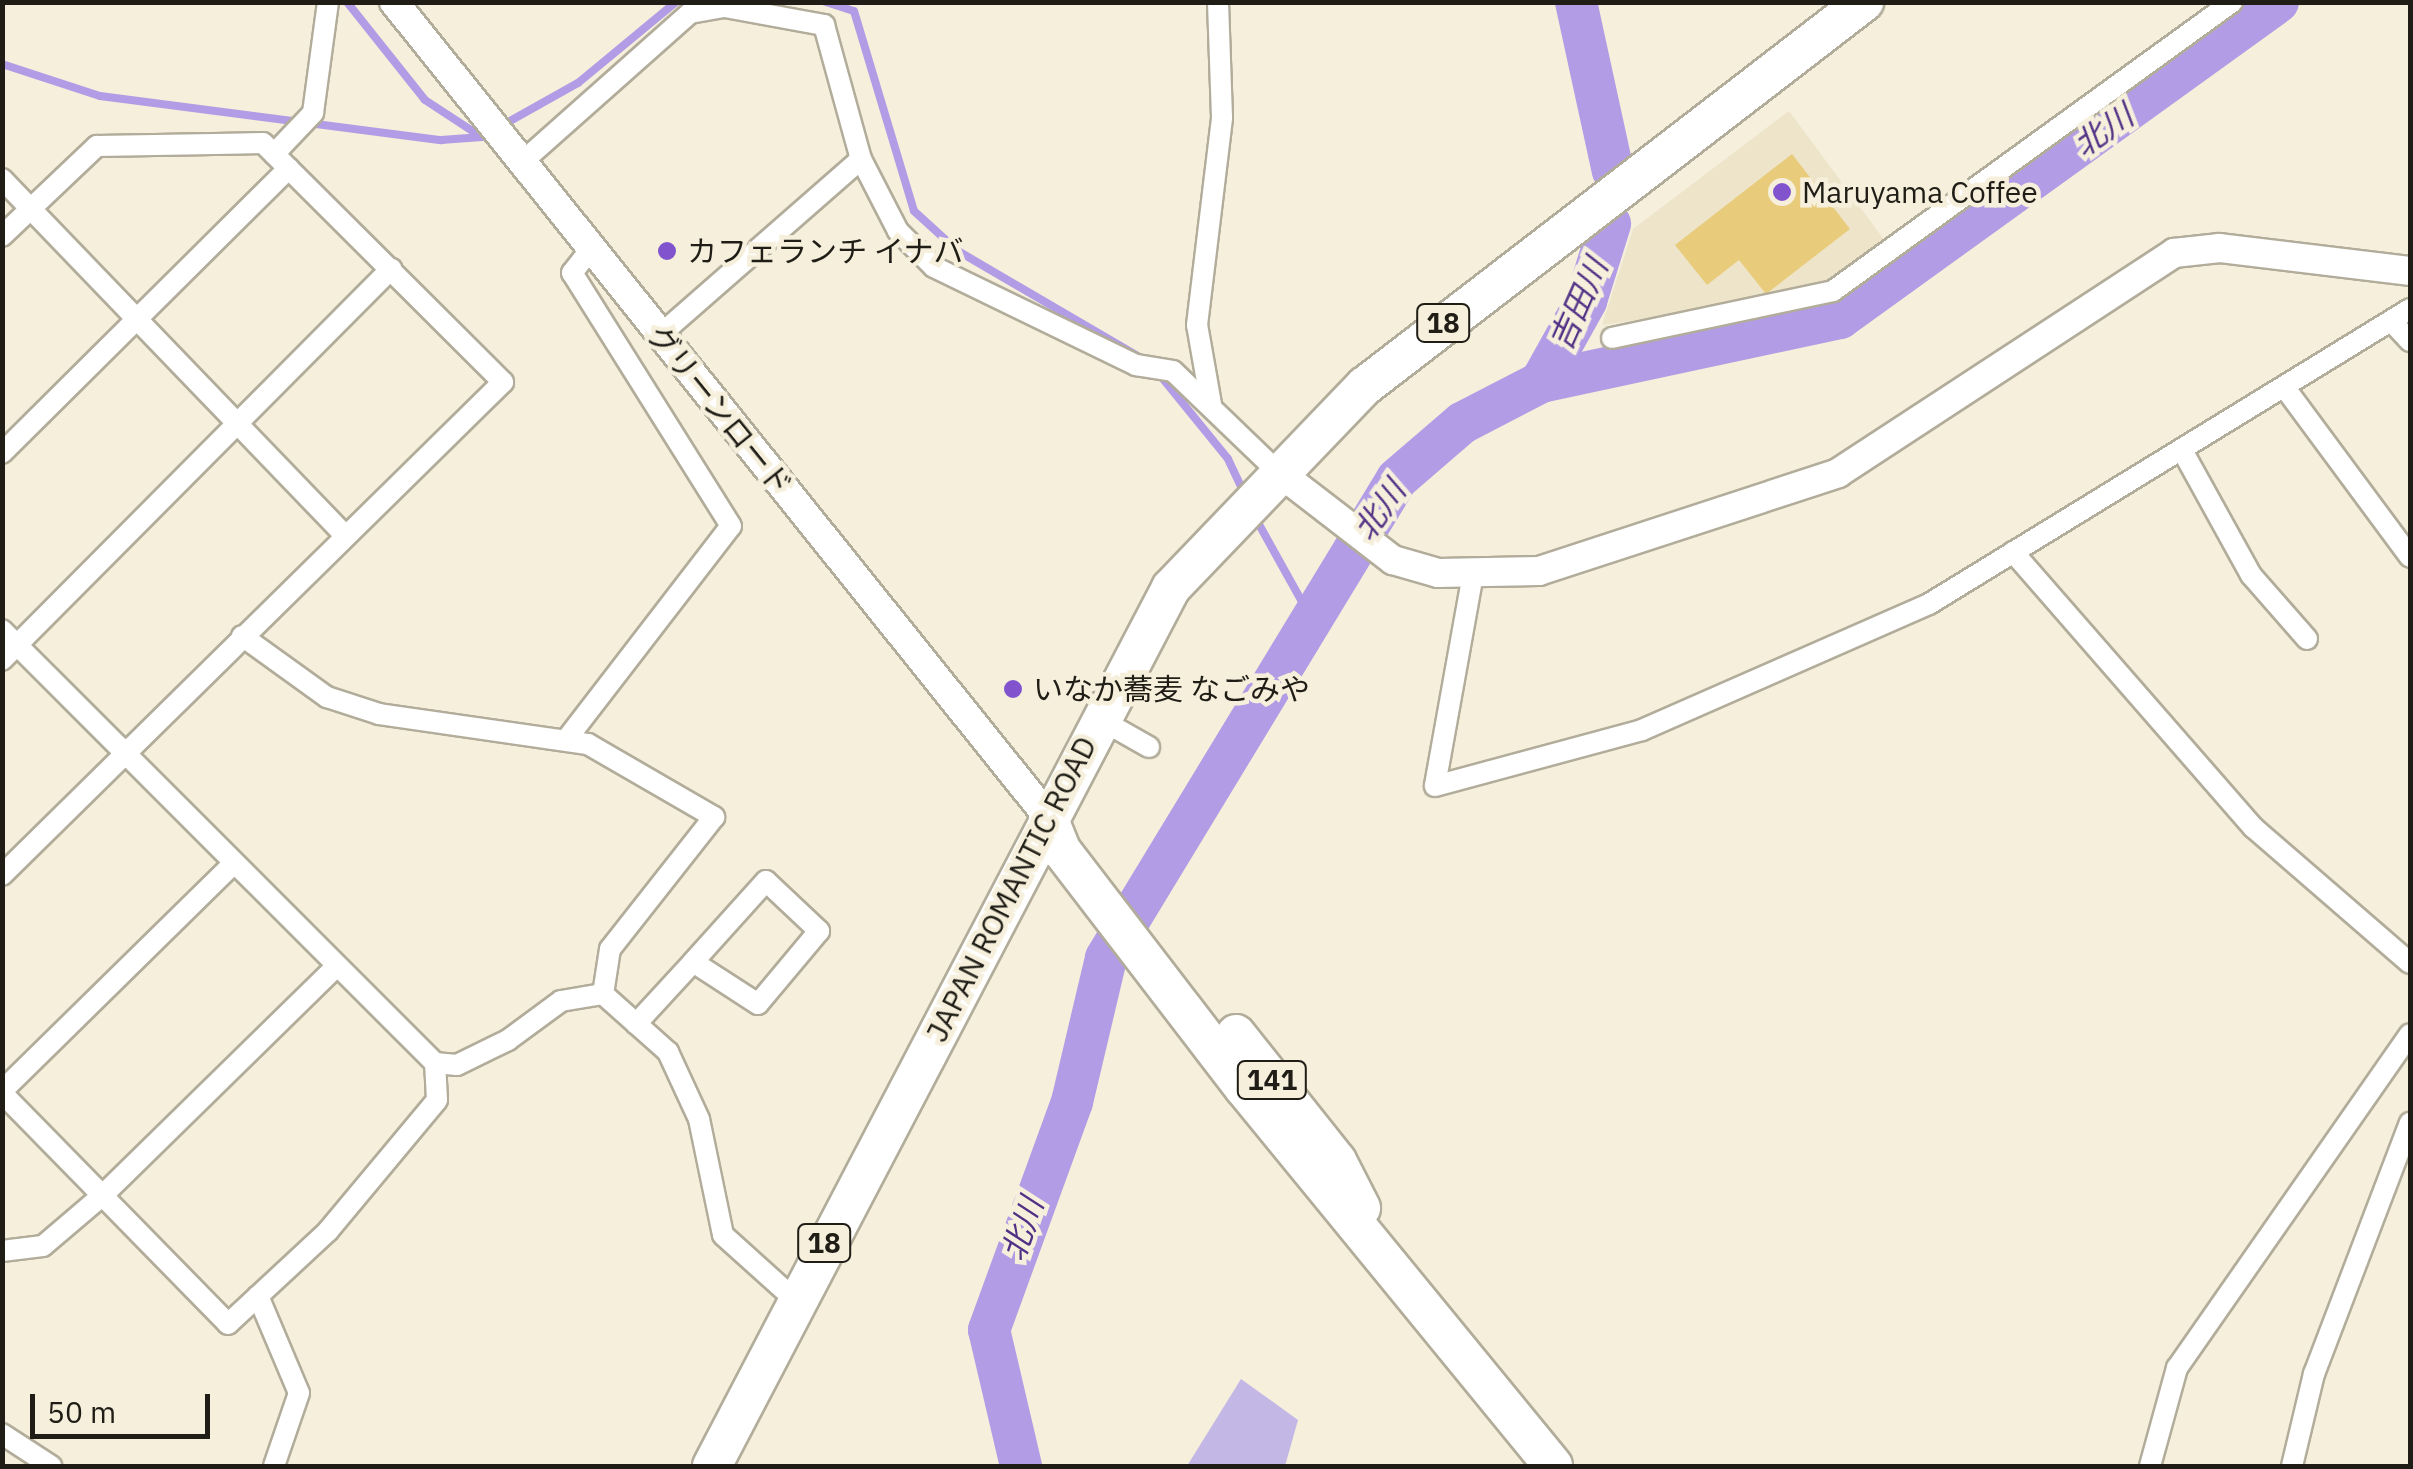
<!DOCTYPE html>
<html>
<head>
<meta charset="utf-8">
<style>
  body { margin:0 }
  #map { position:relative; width:2413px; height:1469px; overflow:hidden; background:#f5efdc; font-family:"IBM Plex Sans","Noto Sans JP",sans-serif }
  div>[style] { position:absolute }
  .built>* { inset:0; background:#ede4ca }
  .green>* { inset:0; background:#c3b7e6 }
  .stream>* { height:8px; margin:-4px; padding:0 4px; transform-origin:4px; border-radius:4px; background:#b19ce5 }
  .river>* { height:42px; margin:-21px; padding:0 21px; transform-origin:21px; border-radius:21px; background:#b19ce5 }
  .building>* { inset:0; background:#e9cc7b }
  .roads { filter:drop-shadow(2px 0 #b2ac9a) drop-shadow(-2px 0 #b2ac9a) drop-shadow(0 2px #b2ac9a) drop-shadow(0 -2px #b2ac9a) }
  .street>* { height:20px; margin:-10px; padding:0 10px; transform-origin:10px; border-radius:10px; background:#fff }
  .secondary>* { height:28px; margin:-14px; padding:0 14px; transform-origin:14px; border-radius:14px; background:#fff }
  .highway>* { height:38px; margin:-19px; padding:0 19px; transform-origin:19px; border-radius:19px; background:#fff }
  .dots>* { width:28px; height:28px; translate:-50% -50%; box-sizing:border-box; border:5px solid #f5efdc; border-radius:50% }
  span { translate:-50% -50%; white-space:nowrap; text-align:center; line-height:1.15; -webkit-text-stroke:9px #f5efdc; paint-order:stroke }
  .shield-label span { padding:2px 8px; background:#f5efdc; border:2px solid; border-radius:8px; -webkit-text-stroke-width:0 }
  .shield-label { font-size:28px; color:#1f1d16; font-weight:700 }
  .poi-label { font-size:30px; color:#1f1d16 }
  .left { translate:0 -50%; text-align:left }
  .street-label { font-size:30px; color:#1f1d16 }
  .water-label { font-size:32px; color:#513185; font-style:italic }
  .frame { position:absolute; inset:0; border:5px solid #1f1d16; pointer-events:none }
  .scale { position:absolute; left:30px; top:1394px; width:180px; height:45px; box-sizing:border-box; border:5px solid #1f1d16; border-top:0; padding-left:12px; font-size:30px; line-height:35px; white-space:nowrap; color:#1f1d16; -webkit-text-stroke:8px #f5efdc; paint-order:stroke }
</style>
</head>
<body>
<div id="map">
  <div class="built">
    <i style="clip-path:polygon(1789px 111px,1894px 253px,1804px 297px,1602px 325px,1633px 229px)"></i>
  </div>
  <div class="green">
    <i style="clip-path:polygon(1241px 1379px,1298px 1420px,1285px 1466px,1187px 1466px)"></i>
  </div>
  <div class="stream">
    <i style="left:347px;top:2px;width:125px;rotate:51.5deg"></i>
    <i style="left:425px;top:100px;width:66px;rotate:33.2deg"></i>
    <i style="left:826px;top:2px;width:29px;rotate:18deg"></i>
    <i style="left:854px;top:11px;width:209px;rotate:73.3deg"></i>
    <i style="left:914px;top:211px;width:59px;rotate:42.3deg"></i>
    <i style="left:958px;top:251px;width:212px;rotate:30.3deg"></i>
    <i style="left:2px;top:64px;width:103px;rotate:18.1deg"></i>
    <i style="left:100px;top:96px;width:344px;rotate:7.4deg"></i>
    <i style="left:441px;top:140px;width:41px;rotate:-4.2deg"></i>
    <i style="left:501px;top:126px;width:88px;rotate:-29.2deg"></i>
    <i style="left:578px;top:83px;width:127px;rotate:-39.6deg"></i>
    <i style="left:1159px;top:374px;width:109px;rotate:50.9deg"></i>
    <i style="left:1228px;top:459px;width:42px;rotate:64.7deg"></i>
    <i style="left:1256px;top:519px;width:101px;rotate:60.9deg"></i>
    <i style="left:1305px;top:607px;width:16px;rotate:101deg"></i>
  </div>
  <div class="river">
    <i style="left:1576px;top:2px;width:173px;rotate:77.7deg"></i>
    <i style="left:1541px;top:382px;width:93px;rotate:-60.9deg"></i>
    <i style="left:1586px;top:301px;width:81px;rotate:-72.7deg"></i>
    <i style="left:1021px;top:1466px;width:140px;rotate:-103.2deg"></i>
    <i style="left:989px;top:1330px;width:243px;rotate:-70deg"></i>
    <i style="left:1072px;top:1102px;width:148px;rotate:-76.7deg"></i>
    <i style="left:1106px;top:958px;width:560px;rotate:-58.72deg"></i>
    <i style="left:1397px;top:479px;width:86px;rotate:-40.7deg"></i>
    <i style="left:1462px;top:423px;width:89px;rotate:-27.4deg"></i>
    <i style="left:1541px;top:382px;width:306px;rotate:-12.1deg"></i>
    <i style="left:1840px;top:318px;width:540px;rotate:-35.81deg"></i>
  </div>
  <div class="building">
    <i style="clip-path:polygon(1792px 154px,1850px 229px,1766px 294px,1739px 260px,1707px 285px,1675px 245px)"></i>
  </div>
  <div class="roads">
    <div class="street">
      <i style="left:274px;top:154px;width:57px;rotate:-46.4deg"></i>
      <i style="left:313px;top:113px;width:112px;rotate:-82.3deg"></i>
      <i style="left:521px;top:163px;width:226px;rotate:-41.6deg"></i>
      <i style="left:690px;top:13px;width:36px;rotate:-10deg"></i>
      <i style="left:725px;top:7px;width:101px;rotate:10.3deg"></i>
      <i style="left:824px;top:25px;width:139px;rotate:74.6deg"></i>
      <i style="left:861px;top:159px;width:81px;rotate:62.8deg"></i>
      <i style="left:898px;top:231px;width:51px;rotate:45deg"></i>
      <i style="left:934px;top:267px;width:225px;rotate:25.9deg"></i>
      <i style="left:1136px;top:365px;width:37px;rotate:9deg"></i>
      <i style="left:1173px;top:371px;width:143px;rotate:43.9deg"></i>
      <i style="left:2px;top:179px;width:496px;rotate:46.1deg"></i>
      <i style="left:2px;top:236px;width:131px;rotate:-43.5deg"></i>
      <i style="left:97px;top:146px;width:166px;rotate:-1deg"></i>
      <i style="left:263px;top:143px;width:339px;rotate:44.9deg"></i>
      <i style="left:503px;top:382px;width:703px;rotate:135.46deg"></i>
      <i style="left:2393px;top:323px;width:25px;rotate:47deg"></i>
      <i style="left:660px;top:335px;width:267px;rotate:-41.2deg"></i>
      <i style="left:1612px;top:338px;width:226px;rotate:-12deg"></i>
      <i style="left:1833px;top:291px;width:493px;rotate:-35.9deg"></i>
      <i style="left:2285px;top:388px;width:210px;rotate:53.5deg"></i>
      <i style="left:1211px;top:404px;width:80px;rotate:-100deg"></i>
      <i style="left:1197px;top:325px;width:209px;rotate:-83.1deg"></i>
      <i style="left:1222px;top:117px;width:115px;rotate:-92deg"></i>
      <i style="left:2182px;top:450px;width:143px;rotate:61.1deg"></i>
      <i style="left:2251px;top:575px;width:85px;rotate:48.8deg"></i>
      <i style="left:2px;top:453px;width:404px;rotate:-44.8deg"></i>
      <i style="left:2013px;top:552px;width:366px;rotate:48.9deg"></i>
      <i style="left:2254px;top:828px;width:206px;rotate:40.9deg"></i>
      <i style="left:1473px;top:574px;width:215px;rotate:100.2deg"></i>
      <i style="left:1435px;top:786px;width:214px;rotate:-15.1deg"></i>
      <i style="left:1642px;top:730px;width:313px;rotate:-23.7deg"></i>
      <i style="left:1929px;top:604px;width:564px;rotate:-31.52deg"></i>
      <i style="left:2px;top:630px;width:612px;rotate:45deg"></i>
      <i style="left:435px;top:1063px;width:22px;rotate:5deg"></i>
      <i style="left:457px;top:1065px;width:57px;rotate:-26.1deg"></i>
      <i style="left:508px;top:1040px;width:66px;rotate:-36.3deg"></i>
      <i style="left:561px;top:1001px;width:43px;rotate:-9.5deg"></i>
      <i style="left:242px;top:636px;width:105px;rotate:35.7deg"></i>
      <i style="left:327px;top:697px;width:55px;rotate:18.1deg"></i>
      <i style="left:379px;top:714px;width:211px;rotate:8.2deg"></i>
      <i style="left:588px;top:744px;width:146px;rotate:30.1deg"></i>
      <i style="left:714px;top:817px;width:168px;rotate:128.2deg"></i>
      <i style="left:610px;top:949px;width:46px;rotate:98.8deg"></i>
      <i style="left:2px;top:660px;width:552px;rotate:-45.15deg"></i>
      <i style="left:1096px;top:717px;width:61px;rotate:29.5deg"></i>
      <i style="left:566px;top:740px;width:270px;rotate:-52.4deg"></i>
      <i style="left:731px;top:526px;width:299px;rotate:-122.1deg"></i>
      <i style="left:572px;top:273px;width:31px;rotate:-52deg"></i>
      <i style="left:603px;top:994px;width:87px;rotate:41.7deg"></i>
      <i style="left:668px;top:1052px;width:74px;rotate:65.2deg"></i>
      <i style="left:699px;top:1119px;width:118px;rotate:78.3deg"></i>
      <i style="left:723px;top:1235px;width:94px;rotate:42deg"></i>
      <i style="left:636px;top:1024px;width:84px;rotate:-47.4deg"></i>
      <i style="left:693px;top:962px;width:109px;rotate:-48deg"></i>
      <i style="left:766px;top:881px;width:73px;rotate:43.3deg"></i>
      <i style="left:819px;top:931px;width:95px;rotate:129.9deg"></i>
      <i style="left:758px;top:1004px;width:77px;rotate:-147.1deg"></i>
      <i style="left:2px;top:1091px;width:322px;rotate:-44.5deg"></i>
      <i style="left:2px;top:1093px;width:323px;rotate:45.6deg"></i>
      <i style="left:228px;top:1324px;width:137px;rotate:-42.9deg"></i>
      <i style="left:328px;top:1231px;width:170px;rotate:-50.2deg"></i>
      <i style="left:437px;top:1100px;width:37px;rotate:-93deg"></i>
      <i style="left:2px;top:1251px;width:41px;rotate:-7deg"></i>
      <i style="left:43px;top:1246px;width:80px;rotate:-40.4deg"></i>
      <i style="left:104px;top:1194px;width:322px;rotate:-44.4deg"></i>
      <i style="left:258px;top:1296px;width:105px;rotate:67.1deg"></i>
      <i style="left:299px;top:1393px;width:77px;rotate:108.9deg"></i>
      <i style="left:2px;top:1434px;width:59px;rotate:33.1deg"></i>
      <i style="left:2150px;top:1466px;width:102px;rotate:-74.6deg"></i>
      <i style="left:2177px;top:1368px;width:407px;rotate:-55.1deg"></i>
      <i style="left:2292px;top:1466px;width:95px;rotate:-76.6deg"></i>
      <i style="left:2314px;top:1374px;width:269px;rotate:-69.1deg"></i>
    </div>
    <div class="secondary">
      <i style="left:394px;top:2px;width:1045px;rotate:51.25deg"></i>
      <i style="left:1276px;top:470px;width:148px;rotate:37.6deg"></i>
      <i style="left:1393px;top:560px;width:47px;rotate:16.1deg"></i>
      <i style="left:1438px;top:573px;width:101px;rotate:-1.1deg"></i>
      <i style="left:1539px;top:571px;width:315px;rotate:-18.1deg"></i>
      <i style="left:1838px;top:473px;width:402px;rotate:-33.2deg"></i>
      <i style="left:2174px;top:253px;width:46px;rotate:-6.2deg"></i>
      <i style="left:2220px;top:248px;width:191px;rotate:6.9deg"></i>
    </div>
    <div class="highway">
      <i style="left:1048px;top:817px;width:37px;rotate:68deg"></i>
      <i style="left:1062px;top:851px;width:299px;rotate:52.5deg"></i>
      <i style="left:1244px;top:1088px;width:488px;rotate:50.7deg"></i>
      <i style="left:1236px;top:1034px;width:162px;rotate:51.5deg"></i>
      <i style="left:1337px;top:1161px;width:53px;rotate:62.9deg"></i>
      <i style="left:712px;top:1466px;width:991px;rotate:-62.4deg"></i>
      <i style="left:1171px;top:588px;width:280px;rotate:-46.2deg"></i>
      <i style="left:1365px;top:386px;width:630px;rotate:-37.58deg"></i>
    </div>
  </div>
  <div class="dots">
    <i style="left:1782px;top:192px;background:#8154cd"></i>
    <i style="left:667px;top:251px;background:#8154cd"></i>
    <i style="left:1013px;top:689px;background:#8154cd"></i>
  </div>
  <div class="shield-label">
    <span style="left:1443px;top:323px">18</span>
    <span style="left:1272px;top:1080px">141</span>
    <span style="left:824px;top:1243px">18</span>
  </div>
  <div class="poi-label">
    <span class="left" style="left:1802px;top:192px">Maruyama Coffee</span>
    <span class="left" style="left:687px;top:251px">カフェランチ イナバ</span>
    <span class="left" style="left:1033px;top:689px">いなか蕎麦 なごみや</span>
  </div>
  <div class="street-label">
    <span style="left:720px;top:410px;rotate:51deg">グリーンロード</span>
    <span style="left:1011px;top:889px;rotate:-63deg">JAPAN ROMANTIC ROAD</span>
  </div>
  <div class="water-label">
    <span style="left:2103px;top:130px;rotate:-35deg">北川</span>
    <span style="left:1578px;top:304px;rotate:-66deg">吉田川</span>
    <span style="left:1379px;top:510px;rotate:-55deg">北川</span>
    <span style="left:1022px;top:1229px;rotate:-71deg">北川</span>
  </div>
  <div class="frame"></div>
  <div class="scale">50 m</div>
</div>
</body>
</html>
